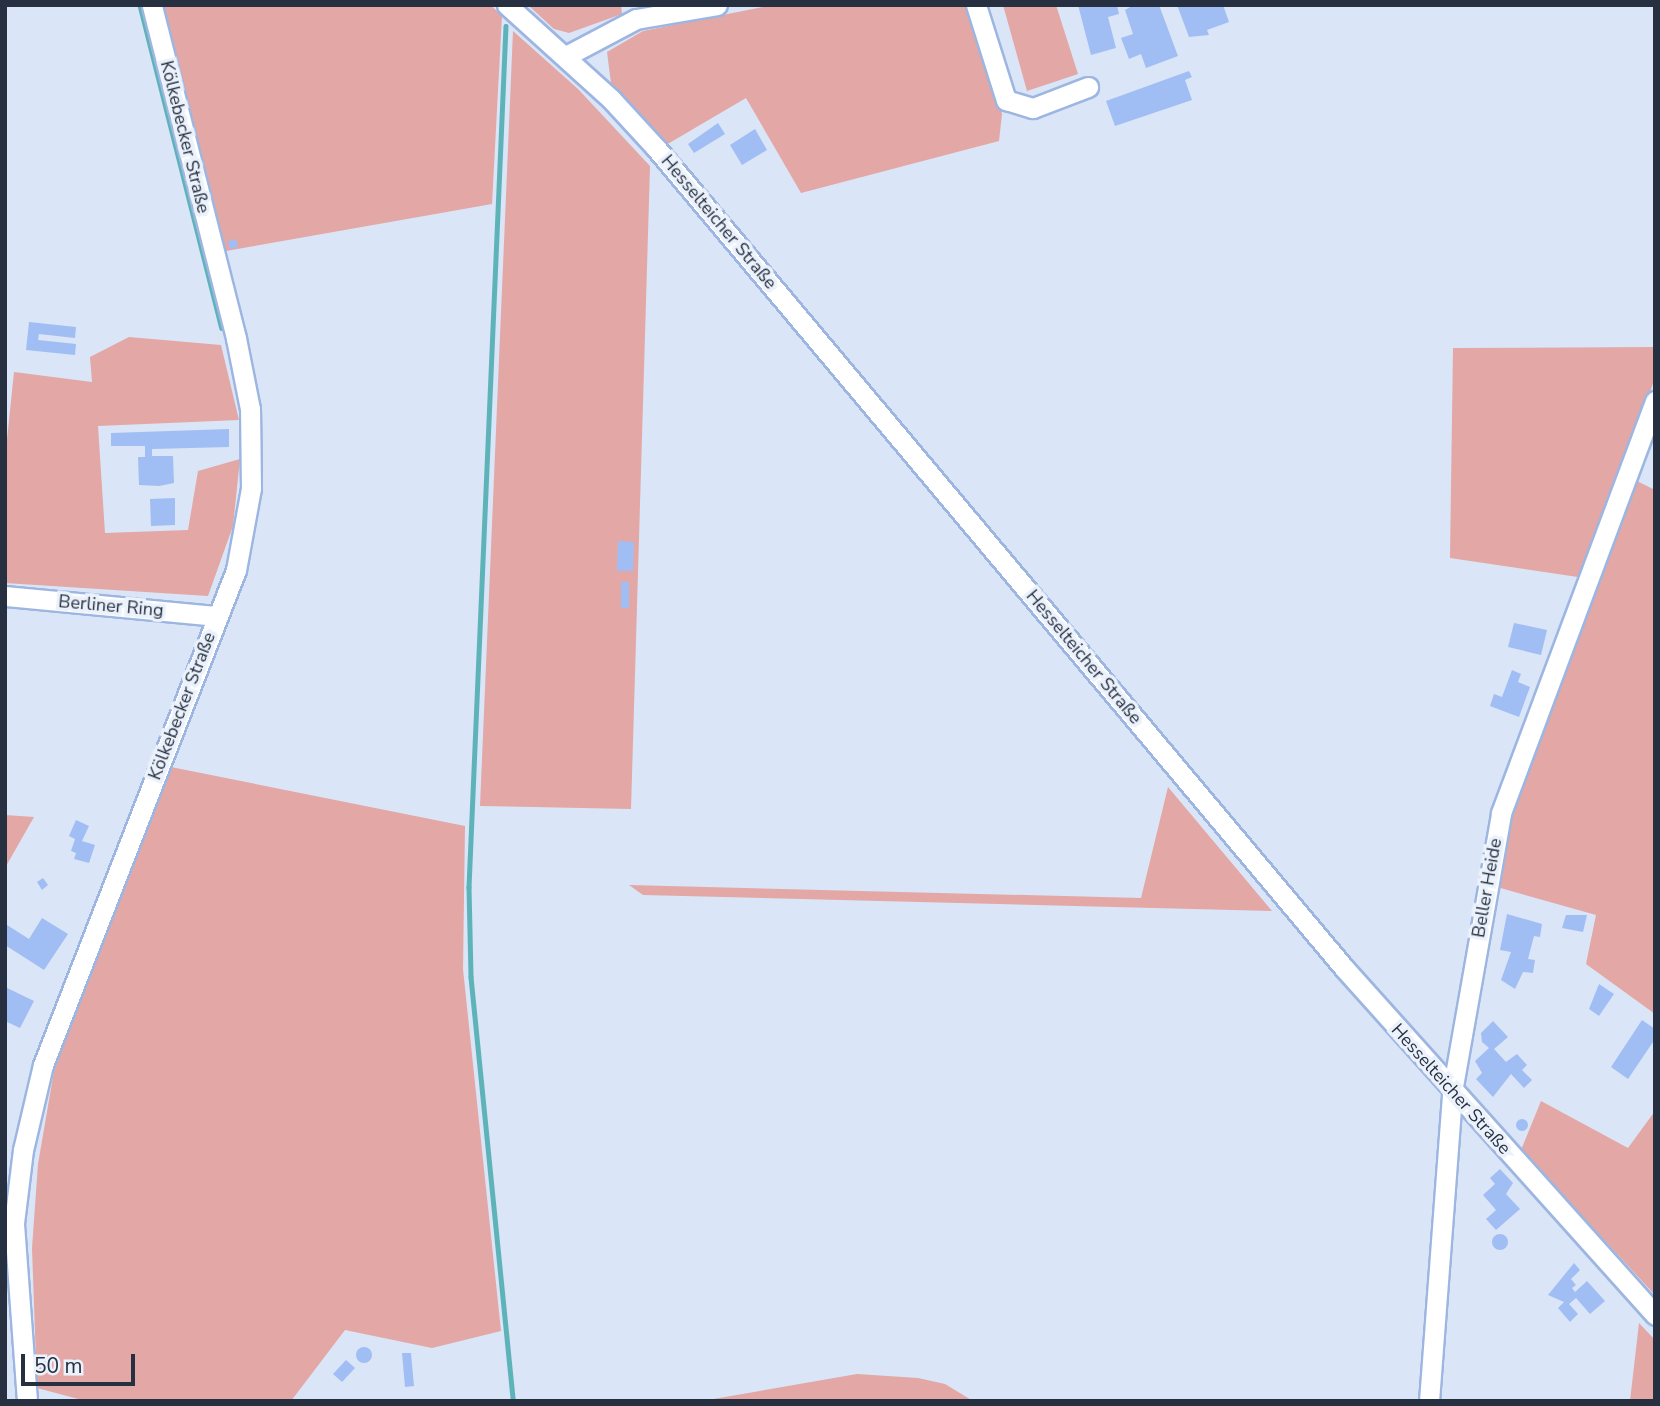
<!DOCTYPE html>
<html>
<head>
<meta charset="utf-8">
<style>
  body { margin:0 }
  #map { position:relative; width:1660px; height:1406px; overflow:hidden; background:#dae5f7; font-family:"Nunito Sans",sans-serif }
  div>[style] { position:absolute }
  .green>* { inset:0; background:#e3a7a5 }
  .stream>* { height:4.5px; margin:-2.25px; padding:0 2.25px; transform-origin:2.25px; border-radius:2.25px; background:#5eb3b9 }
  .building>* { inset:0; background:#a0bef3 }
  .round { border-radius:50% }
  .roads { filter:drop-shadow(2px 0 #9db6e1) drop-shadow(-2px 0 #9db6e1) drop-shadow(0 2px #9db6e1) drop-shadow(0 -2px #9db6e1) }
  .minor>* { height:19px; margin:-9.5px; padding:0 9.5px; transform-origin:9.5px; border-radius:9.5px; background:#fff }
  span { translate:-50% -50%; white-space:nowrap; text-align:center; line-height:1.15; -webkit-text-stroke:7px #ecf2fb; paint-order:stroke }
  .street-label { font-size:18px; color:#263041 }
  .frame { position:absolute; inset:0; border:7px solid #263041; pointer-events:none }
  .scale { position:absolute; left:21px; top:1354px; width:114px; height:32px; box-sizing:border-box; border:4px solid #263041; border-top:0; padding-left:9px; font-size:21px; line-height:24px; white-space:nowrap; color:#263041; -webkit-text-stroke:5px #ecf2fb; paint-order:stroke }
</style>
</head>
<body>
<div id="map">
  <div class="green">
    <i style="clip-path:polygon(162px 5px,490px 5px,502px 15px,492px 204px,226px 251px)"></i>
    <i style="clip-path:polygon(528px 5px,621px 5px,622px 14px,569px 33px,554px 29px)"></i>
    <i style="clip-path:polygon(773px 5px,970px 5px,1002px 114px,999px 141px,801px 193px,746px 98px,666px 145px,611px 83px,607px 52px,643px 31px)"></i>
    <i style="clip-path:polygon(1003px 5px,1056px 5px,1078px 74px,1027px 91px)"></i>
    <i style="clip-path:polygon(513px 31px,578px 89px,650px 166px,631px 809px,480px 806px)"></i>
    <i style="clip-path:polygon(129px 337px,221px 345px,239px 420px,98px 426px,105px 533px,188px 530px,198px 471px,240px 459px,233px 526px,208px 596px,5px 583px,5px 459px,14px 372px,92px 382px,90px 357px)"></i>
    <i style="clip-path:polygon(1655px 347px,1655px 378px,1646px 403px,1578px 577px,1450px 558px,1453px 348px)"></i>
    <i style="clip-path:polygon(1633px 479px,1655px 490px,1655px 1014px,1586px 964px,1596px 915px,1497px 887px,1511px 808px)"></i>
    <i style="clip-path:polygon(171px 767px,465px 826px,463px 969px,501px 1331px,432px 1348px,345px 1330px,291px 1401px,86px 1401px,37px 1388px,32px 1248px,38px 1164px,54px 1071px)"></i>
    <i style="clip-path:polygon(1168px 787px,1272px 911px,643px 895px,629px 885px,1141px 898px)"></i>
    <i style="clip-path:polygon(5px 815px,34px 817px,5px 868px)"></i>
    <i style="clip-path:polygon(1541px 1101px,1628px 1148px,1655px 1111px,1655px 1295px,1521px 1150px)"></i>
    <i style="clip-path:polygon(1639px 1323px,1655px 1340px,1655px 1401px,1630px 1401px)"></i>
    <i style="clip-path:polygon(857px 1374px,918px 1378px,945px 1384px,973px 1401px,702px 1401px)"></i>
  </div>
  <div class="stream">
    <i style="left:140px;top:5px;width:333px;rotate:75.8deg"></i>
    <i style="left:506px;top:26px;width:862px;rotate:92.46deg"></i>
    <i style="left:469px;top:887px;width:90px;rotate:88.7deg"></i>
    <i style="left:471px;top:977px;width:426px;rotate:84.3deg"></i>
  </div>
  <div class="building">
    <i style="clip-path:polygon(1078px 5px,1117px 5px,1119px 14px,1108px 17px,1116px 48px,1091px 55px)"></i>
    <i style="clip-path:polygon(1134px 5px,1159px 5px,1178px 56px,1146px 68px,1141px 54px,1129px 59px,1121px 38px,1133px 34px,1125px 10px)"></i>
    <i style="clip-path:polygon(1177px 5px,1223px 5px,1229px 22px,1207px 30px,1209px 35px,1189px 37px)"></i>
    <i style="clip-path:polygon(1189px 71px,1192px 77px,1185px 80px,1192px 100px,1115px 126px,1106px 101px)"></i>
    <i style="clip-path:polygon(718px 123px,725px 134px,694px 153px,688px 144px)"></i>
    <i style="clip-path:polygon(755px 129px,767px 150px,742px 165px,730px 145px)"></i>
    <i style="clip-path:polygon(236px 239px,238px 247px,230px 249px,228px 241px)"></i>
    <i style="clip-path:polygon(29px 322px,76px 327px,75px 338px,39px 334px,38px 340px,76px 344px,75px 355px,26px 350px)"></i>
    <i style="clip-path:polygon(229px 429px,229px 447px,152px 449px,152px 456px,173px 456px,174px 483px,159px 486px,139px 485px,138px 457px,145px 457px,145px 446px,111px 446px,111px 433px)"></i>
    <i style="clip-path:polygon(175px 498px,175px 525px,151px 526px,150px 499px)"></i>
    <i style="clip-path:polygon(618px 541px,634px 542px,633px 571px,617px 571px)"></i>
    <i style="clip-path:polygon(621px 582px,629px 582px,629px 608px,621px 608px)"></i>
    <i style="clip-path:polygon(1514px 623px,1547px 630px,1541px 655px,1508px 647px)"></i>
    <i style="clip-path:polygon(1512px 670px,1521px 674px,1518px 682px,1530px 687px,1519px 717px,1490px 706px,1494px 694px,1502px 697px)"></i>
    <i style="clip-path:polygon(76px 820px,89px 826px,82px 841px,95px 845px,89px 863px,74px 859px,76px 853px,71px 851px,75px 839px,69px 836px)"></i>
    <i style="clip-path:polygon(43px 878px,48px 885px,42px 890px,37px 882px)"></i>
    <i style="clip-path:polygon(1507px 914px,1542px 924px,1540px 937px,1534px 936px,1528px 959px,1535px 960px,1533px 973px,1523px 972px,1515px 989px,1501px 980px,1511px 952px,1500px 950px)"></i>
    <i style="clip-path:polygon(1566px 915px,1587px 915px,1583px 932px,1562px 928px)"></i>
    <i style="clip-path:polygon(42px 918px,68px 934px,44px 970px,5px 945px,7px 925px,29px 939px)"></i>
    <i style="clip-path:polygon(1599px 984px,1614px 994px,1599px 1016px,1589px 1009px)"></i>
    <i style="clip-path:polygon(5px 987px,34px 1001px,20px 1028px,5px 1021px)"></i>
    <i style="clip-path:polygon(1642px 1020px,1655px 1029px,1655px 1039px,1628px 1079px,1611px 1067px)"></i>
    <i style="clip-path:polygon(1493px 1021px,1508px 1037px,1494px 1049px,1506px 1062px,1517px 1054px,1527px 1065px,1522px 1070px,1532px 1080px,1524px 1088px,1511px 1074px,1493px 1097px,1476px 1079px,1482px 1073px,1475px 1061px,1489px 1048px,1482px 1042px,1481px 1033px)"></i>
    <i class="round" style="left:1516px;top:1119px;width:12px;height:12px"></i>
    <i style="clip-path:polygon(1500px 1169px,1513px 1183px,1506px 1194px,1520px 1209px,1496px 1230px,1486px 1219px,1496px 1210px,1483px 1195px,1495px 1184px,1490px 1178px)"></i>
    <i class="round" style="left:1492px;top:1234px;width:16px;height:16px"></i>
    <i style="clip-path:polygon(1574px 1263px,1580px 1270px,1571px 1279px,1576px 1285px,1572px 1288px,1575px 1292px,1587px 1281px,1605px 1301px,1590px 1314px,1576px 1298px,1569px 1304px,1578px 1314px,1570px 1322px,1558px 1308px,1564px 1302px,1548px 1295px)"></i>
    <i class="round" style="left:356px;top:1347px;width:16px;height:16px"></i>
    <i style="clip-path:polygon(402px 1353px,411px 1353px,414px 1386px,405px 1387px)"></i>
    <i style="clip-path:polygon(346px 1360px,355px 1368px,342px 1382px,333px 1374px)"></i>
  </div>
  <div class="roads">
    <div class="minor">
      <i style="left:507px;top:5px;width:140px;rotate:42.1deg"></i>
      <i style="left:611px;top:99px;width:67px;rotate:47.4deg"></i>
      <i style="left:656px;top:148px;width:1070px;rotate:50deg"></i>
      <i style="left:1344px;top:968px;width:466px;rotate:48.1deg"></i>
      <i style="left:976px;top:5px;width:100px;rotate:72.5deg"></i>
      <i style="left:1006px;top:100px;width:28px;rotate:17deg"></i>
      <i style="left:1033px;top:108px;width:59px;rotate:-20.9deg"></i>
      <i style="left:566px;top:56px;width:79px;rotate:-27.9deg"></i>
      <i style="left:636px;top:19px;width:82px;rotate:-9.8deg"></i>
      <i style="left:5px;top:596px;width:212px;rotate:5.4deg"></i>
      <i style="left:27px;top:1401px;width:178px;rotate:-94.2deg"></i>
      <i style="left:14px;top:1223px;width:74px;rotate:-83deg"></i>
      <i style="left:23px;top:1150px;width:87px;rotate:-76.8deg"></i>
      <i style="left:43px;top:1065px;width:531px;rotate:-68.7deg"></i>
      <i style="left:236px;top:570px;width:83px;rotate:-79.6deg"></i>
      <i style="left:251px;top:488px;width:79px;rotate:-90.7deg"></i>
      <i style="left:250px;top:409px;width:72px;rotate:-101.2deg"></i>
      <i style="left:236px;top:338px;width:343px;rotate:-104.2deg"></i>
      <i style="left:1429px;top:1401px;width:310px;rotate:-85.7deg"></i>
      <i style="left:1452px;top:1092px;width:283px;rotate:-80deg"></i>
      <i style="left:1501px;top:813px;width:440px;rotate:-69.5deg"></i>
    </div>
  </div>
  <div class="street-label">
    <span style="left:185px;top:137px;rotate:76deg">Kölkebecker Straße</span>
    <span style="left:719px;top:222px;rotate:50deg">Hesselteicher Straße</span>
    <span style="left:111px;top:606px;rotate:5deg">Berliner Ring</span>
    <span style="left:1084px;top:657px;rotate:50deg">Hesselteicher Straße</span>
    <span style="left:182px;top:706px;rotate:-69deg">Kölkebecker Straße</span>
    <span style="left:1487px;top:888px;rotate:-80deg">Beller Heide</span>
    <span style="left:1451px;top:1089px;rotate:48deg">Hesselteicher Straße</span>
  </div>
  <div class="frame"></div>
  <div class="scale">50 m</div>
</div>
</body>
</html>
